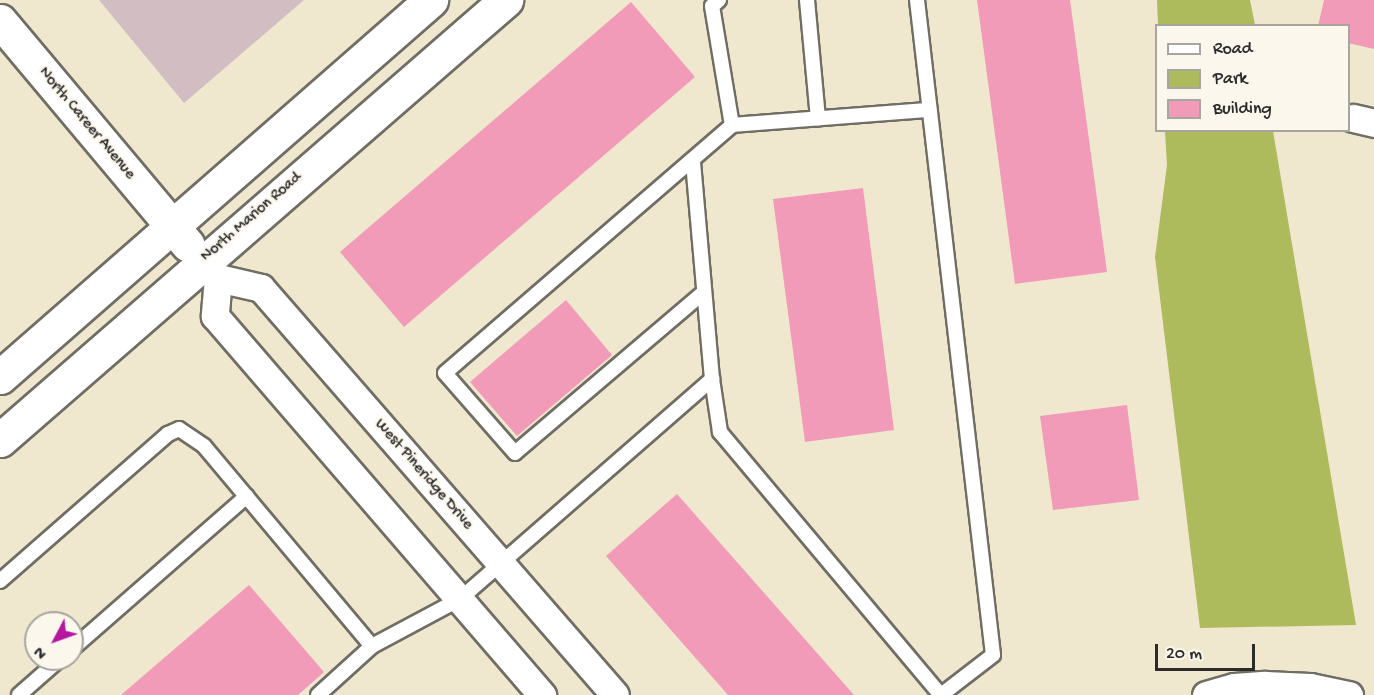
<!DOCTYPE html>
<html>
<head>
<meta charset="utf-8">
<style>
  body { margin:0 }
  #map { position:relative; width:1374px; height:695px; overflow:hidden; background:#f0e8ce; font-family:"Gochi Hand",sans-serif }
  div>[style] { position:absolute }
  .industrial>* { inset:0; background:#d2bec2 }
  .green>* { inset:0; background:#aebb5d }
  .building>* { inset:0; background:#f19bb8 }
  .roads { filter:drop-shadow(2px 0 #706d64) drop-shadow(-2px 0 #706d64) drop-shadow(0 2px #706d64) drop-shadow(0 -2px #706d64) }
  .lane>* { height:14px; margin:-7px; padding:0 7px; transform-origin:7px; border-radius:7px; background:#fff }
  .street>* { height:27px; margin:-13.5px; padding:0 13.5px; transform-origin:13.5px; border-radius:13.5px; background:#fff }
  .secondary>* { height:33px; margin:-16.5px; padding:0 16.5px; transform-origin:16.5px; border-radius:16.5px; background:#fff }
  span { translate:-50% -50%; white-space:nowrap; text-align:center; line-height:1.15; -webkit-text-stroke:4.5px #fbf7ec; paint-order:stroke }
  .street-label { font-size:16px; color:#2b2b2b }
  .legend { position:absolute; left:1155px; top:24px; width:195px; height:108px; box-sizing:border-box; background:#fbf7ec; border:2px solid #a8a59f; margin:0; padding:8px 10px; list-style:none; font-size:18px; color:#2b2b2b }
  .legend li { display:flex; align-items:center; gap:12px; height:30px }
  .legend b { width:30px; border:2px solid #a8a59f }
  .north { position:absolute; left:24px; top:611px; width:60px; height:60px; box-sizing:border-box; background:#fbf7ec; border:2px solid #a8a59f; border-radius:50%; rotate:229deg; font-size:16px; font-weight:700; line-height:24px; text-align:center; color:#2b2b2b }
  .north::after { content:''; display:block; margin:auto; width:21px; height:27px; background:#b5179e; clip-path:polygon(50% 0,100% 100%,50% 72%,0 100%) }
  .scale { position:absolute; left:1155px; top:644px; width:100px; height:27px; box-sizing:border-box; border:3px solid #2b2b2b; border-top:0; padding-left:8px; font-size:18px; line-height:21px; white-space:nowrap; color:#2b2b2b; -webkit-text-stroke:4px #fbf7ec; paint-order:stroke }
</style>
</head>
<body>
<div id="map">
  <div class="industrial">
    <i style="clip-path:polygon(99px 0,304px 0,184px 103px)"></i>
  </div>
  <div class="green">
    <i style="clip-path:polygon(1157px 0,1250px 0,1255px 25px,1158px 25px)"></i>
    <i style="clip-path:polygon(1165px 131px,1273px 131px,1356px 625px,1200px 628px,1155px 257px,1167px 165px)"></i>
  </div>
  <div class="building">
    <i style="clip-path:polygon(977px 0,1070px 0,1107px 272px,1015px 284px)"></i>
    <i style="clip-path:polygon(1324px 0,1374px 0,1374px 49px,1348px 43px,1348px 26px,1318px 26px)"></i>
    <i style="clip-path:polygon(631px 2px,695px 77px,404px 327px,340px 252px)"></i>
    <i style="clip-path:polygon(863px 188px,894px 430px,805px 442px,773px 199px)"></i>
    <i style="clip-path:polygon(566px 300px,612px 355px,517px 436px,470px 382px)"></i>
    <i style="clip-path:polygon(1127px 405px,1139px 500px,1053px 510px,1040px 416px)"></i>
    <i style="clip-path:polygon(677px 494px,854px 695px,728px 695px,606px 556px)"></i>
    <i style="clip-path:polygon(249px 585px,324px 672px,298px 695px,121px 695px)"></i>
  </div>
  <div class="roads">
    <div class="lane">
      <i style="left:719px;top:0;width:9px;rotate:139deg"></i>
      <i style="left:712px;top:6px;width:121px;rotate:80.5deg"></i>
      <i style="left:732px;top:125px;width:198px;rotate:-4.4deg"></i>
      <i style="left:807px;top:0;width:119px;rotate:84.7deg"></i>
      <i style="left:917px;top:0;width:659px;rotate:83.38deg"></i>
      <i style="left:993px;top:655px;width:66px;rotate:142.4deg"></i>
      <i style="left:693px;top:162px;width:218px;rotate:85deg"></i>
      <i style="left:704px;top:292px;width:248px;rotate:139.6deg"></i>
      <i style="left:515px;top:453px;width:106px;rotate:-131.2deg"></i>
      <i style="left:445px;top:373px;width:379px;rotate:-40.8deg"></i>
      <i style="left:0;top:581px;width:223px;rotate:-41.2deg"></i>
      <i style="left:168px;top:434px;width:12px;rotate:-24deg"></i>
      <i style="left:179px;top:429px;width:30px;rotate:34deg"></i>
      <i style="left:204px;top:446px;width:261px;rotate:50deg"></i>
      <i style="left:372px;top:646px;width:100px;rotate:-28.1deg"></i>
      <i style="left:460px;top:599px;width:335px;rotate:-41.1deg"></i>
      <i style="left:712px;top:379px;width:54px;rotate:81.4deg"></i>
      <i style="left:720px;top:432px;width:344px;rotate:50deg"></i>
      <i style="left:72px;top:649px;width:232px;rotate:-41.2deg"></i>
      <i style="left:19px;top:695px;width:55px;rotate:-41.3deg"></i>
      <i style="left:318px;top:695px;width:73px;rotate:-42.2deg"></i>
    </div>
    <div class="street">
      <i style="left:1353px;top:118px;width:22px;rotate:13deg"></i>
      <i style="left:202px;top:261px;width:23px;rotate:47deg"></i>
      <i style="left:218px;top:278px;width:44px;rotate:13.1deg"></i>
      <i style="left:261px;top:288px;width:539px;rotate:48.98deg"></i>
      <i style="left:218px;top:278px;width:38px;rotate:95deg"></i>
      <i style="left:215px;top:316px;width:501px;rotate:49.21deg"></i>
      <i style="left:1206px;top:695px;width:29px;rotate:-16deg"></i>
      <i style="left:1234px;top:687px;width:31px;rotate:-4deg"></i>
      <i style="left:1265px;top:685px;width:45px;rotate:2.5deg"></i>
      <i style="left:1310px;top:687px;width:40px;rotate:12deg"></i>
    </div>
    <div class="secondary">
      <i style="left:0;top:21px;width:292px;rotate:50deg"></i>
      <i style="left:0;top:377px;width:573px;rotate:-41.18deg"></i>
      <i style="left:0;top:440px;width:671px;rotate:-41.01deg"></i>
    </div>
  </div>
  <div class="street-label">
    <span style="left:86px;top:124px;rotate:50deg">North Career Avenue</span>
    <span style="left:252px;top:218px;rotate:-41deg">North Marion Road</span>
    <span style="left:423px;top:475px;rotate:49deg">West Pineridge Drive</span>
  </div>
  <ul class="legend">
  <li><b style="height:8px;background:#fff"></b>Road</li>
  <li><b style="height:16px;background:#aebb5d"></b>Park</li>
  <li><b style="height:16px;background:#f19bb8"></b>Building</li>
  </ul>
  <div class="north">N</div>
  <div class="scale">20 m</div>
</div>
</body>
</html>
